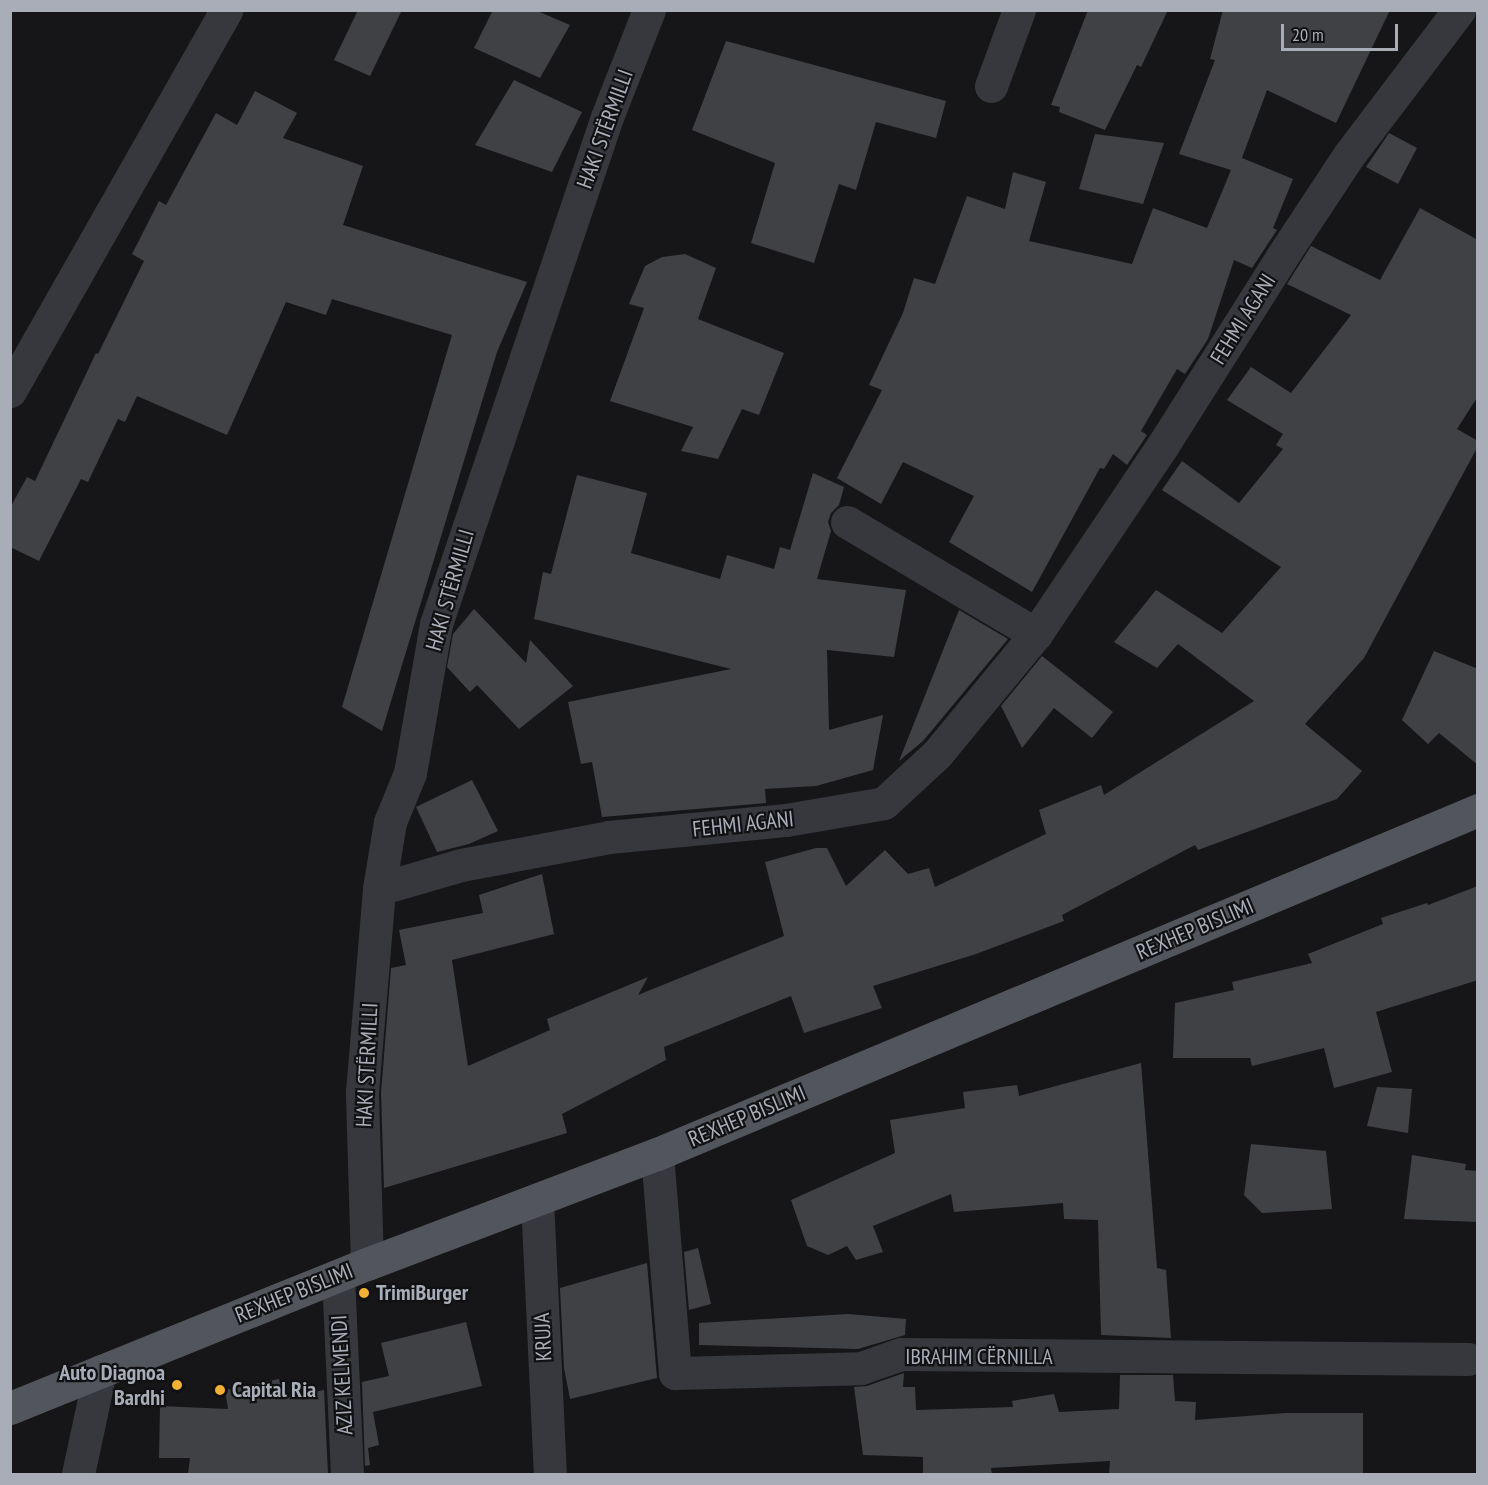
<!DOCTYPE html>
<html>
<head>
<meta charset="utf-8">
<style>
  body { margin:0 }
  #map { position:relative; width:1488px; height:1485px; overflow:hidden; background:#161618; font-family:"PT Sans Narrow",sans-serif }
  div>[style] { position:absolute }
  .building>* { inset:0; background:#404145 }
  .minor>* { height:33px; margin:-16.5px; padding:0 16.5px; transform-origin:16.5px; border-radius:16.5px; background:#37383d }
  .primary>* { height:33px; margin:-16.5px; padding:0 16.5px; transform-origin:16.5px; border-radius:16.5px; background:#53555c }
  .dots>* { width:16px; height:16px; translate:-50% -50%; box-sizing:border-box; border:3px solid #111113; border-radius:50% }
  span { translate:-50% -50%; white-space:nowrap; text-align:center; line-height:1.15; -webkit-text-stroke:4.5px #111113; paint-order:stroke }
  .street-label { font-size:22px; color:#a8adb8 }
  .poi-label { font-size:22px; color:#a8adb8; font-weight:700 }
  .left { translate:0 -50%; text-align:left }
  .right { translate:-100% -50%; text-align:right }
  .frame { position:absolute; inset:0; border:12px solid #a8adb8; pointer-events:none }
  .scale { position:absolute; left:1281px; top:24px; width:117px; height:27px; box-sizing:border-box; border:3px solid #a8adb8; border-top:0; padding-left:8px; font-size:18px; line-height:21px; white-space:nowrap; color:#a8adb8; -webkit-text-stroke:4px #111113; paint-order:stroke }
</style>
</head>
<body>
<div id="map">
  <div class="building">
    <i style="clip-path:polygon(358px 10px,402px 10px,370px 76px,334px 60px)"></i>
    <i style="clip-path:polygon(493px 10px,535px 10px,570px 25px,540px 78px,474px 48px)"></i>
    <i style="clip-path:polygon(1088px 10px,1168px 10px,1141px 67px,1137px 65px,1105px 130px,1059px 112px,1060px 107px,1051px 105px)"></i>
    <i style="clip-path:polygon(1223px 10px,1390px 10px,1336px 123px,1267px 90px,1242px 158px,1293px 179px,1273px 228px,1277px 230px,1252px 268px,1234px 260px,1208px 339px,1185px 374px,1177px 369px,1141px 431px,1147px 435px,1127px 465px,1113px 454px,1104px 469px,1100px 468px,1032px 592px,949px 542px,974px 496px,903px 462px,881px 504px,837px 478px,882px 390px,869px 385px,903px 313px,914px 278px,935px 284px,967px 196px,1005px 209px,1013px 172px,1046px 182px,1029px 241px,1132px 264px,1153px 208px,1207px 228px,1231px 170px,1179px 154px,1215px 60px,1210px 59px)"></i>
    <i style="clip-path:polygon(726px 41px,946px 101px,936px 138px,876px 122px,856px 190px,839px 184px,814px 263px,751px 243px,775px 163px,692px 130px)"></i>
    <i style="clip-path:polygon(514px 80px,582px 112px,552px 172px,475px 145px)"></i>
    <i style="clip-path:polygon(255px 91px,297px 113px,283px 138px,363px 166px,343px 225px,527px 282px,497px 352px,382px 731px,342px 707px,452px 335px,332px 299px,326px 315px,286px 302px,227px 435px,137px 396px,125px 422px,118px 419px,88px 482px,81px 479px,39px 561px,10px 547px,10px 508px,27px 477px,35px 481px,96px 353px,98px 354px,144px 261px,132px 254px,159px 201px,166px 205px,216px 113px,237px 125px)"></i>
    <i style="clip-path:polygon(1389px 133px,1417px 148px,1398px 184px,1366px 167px)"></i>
    <i style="clip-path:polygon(1095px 134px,1164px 143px,1143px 204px,1079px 189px)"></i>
    <i style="clip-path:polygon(1420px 208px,1478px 240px,1478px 396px,1457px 429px,1478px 441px,1478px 446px,1364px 658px,1305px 724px,1362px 771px,1337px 799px,1198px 850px,1195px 845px,1062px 915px,1064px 921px,976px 954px,873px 986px,882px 1008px,804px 1033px,791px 996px,664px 1047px,666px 1060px,562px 1114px,567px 1133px,384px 1188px,381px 1093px,391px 968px,406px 965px,399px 930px,483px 913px,479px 895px,542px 874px,554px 934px,452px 960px,468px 1066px,550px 1030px,547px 1019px,648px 977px,638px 995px,784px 936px,765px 862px,816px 848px,827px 848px,846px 886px,885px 850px,908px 874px,929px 868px,935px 887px,1046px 834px,1039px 810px,1101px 785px,1104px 795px,1254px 701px,1178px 644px,1157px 668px,1114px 642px,1156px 590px,1222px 633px,1281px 567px,1162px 490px,1182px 461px,1239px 503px,1283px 449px,1276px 445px,1283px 434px,1227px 400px,1251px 367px,1291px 393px,1351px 315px,1287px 284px,1311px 246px,1380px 280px)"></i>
    <i style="clip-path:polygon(685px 254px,716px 268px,698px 319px,784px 353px,759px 415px,742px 409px,718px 459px,681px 451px,693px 427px,610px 401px,644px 308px,629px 304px,645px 266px,662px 257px)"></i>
    <i style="clip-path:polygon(813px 473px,844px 487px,839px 505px,831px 513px,828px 522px,831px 531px,817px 579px,906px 590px,894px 657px,827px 650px,829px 730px,883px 715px,873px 770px,816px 786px,765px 789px,766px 803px,602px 817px,592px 762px,581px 764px,568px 702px,731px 669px,534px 619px,543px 572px,551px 574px,577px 475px,647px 493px,631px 553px,720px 579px,727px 555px,774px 569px,780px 547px,790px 550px)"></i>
    <i style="clip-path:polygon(474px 609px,526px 663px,530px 640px,573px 686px,519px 729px,477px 685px,470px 692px,447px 667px,453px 634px)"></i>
    <i style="clip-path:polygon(959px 610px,1008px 639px,923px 741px,899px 761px)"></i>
    <i style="clip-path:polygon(1434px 651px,1478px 669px,1478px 765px,1439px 733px,1428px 744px,1402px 720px)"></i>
    <i style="clip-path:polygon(1042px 656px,1113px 712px,1092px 738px,1054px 708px,1022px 748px,1001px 706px)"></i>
    <i style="clip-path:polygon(472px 780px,498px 831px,469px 844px,437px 852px,416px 807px)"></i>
    <i style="clip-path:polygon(1478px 886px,1478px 980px,1376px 1012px,1392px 1072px,1334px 1088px,1324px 1048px,1252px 1066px,1250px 1058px,1173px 1058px,1175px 1003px,1234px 990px,1232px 982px,1312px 963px,1308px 954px,1383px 924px,1381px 918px,1427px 903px,1428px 905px)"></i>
    <i style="clip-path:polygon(1141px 1063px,1157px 1268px,1166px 1270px,1171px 1338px,1101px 1335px,1098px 1220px,1064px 1219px,1063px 1203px,954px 1212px,951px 1194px,873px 1226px,883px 1252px,856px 1260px,847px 1246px,828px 1255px,807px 1246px,791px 1200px,895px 1153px,890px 1120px,965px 1108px,963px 1092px,1017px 1085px,1019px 1096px)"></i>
    <i style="clip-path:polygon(1377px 1087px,1412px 1089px,1408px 1133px,1367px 1126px)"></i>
    <i style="clip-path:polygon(1251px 1144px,1326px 1151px,1332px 1209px,1262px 1213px,1244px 1195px)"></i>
    <i style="clip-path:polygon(1412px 1155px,1466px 1164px,1465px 1170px,1478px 1171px,1478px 1222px,1404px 1219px)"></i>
    <i style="clip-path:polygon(698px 1248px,711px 1304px,689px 1310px,684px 1252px)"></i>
    <i style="clip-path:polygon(647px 1263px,657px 1378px,570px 1399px,564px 1368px,560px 1288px)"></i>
    <i style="clip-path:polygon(848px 1314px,906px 1319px,905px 1335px,858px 1349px,699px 1345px,699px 1323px)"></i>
    <i style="clip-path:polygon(466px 1322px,482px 1386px,373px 1412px,379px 1445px,368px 1448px,370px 1465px,365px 1466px,362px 1382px,389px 1376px,381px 1343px)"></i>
    <i style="clip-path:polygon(904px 1373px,903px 1387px,915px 1387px,916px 1410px,1013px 1407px,1012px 1401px,1054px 1394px,1059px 1412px,1119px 1409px,1120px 1375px,1173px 1375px,1175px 1401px,1196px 1402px,1195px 1420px,1286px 1413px,1363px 1413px,1363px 1474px,1109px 1474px,1110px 1461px,991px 1468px,992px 1474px,923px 1474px,923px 1457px,863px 1455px,854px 1387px,867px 1386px)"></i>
    <i style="clip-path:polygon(279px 1379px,283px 1398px,324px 1390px,328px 1474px,188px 1474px,190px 1458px,159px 1458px,160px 1406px,228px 1409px,225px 1390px)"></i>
  </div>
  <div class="minor">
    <i style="left:991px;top:86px;width:81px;rotate:-69.8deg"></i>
    <i style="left:10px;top:391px;width:438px;rotate:-60.4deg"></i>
    <i style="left:847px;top:522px;width:220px;rotate:30.7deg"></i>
    <i style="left:379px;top:889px;width:85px;rotate:-16.3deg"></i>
    <i style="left:461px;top:865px;width:151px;rotate:-10.7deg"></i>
    <i style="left:609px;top:837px;width:178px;rotate:-5.5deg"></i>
    <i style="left:786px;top:820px;width:99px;rotate:-9.8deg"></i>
    <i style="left:884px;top:803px;width:72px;rotate:-42.8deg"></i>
    <i style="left:937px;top:754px;width:156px;rotate:-50.5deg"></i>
    <i style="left:1036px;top:634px;width:228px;rotate:-56.1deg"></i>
    <i style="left:1163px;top:445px;width:221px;rotate:-57.7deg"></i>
    <i style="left:1281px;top:258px;width:123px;rotate:-56.6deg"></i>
    <i style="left:1349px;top:155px;width:182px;rotate:-52.8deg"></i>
    <i style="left:657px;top:1154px;width:220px;rotate:85.3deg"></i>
    <i style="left:675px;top:1373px;width:186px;rotate:-1.5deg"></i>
    <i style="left:861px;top:1368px;width:42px;rotate:-19.3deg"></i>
    <i style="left:901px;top:1354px;width:567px;rotate:0.51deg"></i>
    <i style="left:537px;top:1200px;width:274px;rotate:87.3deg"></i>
    <i style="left:367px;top:1264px;width:172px;rotate:-91.7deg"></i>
    <i style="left:362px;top:1092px;width:204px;rotate:-85.2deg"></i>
    <i style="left:379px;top:889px;width:68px;rotate:-80.7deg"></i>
    <i style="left:390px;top:822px;width:53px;rotate:-67.8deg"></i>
    <i style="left:410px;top:773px;width:151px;rotate:-80.1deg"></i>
    <i style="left:436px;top:624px;width:535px;rotate:-71.36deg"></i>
    <i style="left:607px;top:117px;width:115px;rotate:-68.6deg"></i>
    <i style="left:338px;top:1276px;width:198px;rotate:87.4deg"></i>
    <i style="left:78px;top:1474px;width:105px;rotate:-77.9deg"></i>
  </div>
  <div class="primary">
    <i style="left:10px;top:1408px;width:385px;rotate:-22deg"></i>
    <i style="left:367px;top:1264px;width:310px;rotate:-20.8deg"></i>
    <i style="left:657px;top:1154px;width:890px;rotate:-22.73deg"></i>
  </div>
  <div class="dots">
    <i style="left:364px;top:1293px;background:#f2b134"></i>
    <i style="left:177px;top:1385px;background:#f2b134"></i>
    <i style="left:220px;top:1390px;background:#f2b134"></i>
  </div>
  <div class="street-label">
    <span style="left:605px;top:129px;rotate:-70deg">HAKI STËRMILLI</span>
    <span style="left:1243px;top:319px;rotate:-58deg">FEHMI AGANI</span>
    <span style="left:450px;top:590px;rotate:-74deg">HAKI STËRMILLI</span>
    <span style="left:743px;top:824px;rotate:-6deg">FEHMI AGANI</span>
    <span style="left:1195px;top:929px;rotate:-23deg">REXHEP BISLIMI</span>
    <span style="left:367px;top:1065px;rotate:-87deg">HAKI STËRMILLI</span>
    <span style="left:747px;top:1116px;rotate:-23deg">REXHEP BISLIMI</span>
    <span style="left:294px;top:1293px;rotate:-22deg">REXHEP BISLIMI</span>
    <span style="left:543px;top:1337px;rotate:-93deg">KRUJA</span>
    <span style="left:979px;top:1357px">IBRAHIM CËRNILLA</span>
    <span style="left:342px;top:1375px;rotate:-93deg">AZIZ KELMENDI</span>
  </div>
  <div class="poi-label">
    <span class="left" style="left:376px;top:1293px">TrimiBurger</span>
    <span class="right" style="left:165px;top:1385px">Auto Diagnoa<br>Bardhi</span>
    <span class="left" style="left:232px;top:1390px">Capital Ria</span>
  </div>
  <div class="frame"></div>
  <div class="scale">20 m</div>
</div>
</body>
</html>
